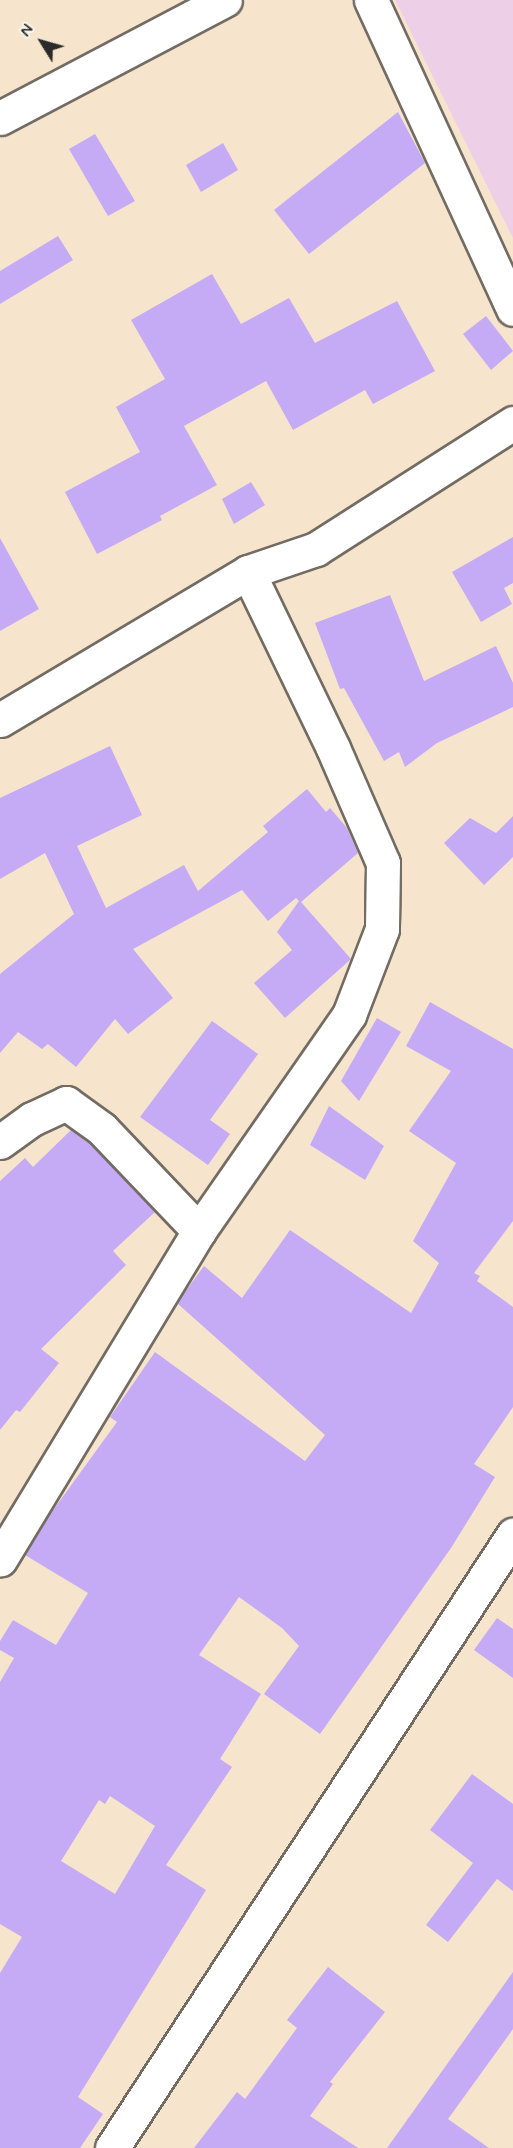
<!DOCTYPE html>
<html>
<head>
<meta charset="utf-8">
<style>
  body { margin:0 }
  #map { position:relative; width:513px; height:2148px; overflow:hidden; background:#f6e4cc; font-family:Mynerve,sans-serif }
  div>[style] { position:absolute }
  .built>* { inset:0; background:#edd0e8 }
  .building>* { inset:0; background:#c5abf6 }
  .roads { filter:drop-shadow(2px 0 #726c63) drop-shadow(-2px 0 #726c63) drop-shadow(0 2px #726c63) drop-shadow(0 -2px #726c63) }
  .minor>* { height:33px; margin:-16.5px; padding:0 16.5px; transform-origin:16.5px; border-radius:16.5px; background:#fff }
  .highway>* { height:33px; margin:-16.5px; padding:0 16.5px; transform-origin:16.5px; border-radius:16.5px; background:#fff }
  span { translate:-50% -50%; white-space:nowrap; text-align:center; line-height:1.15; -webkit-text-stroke:4.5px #fbf7ec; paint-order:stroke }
  .north { position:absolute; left:12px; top:12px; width:60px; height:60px; -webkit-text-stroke:4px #fbf7ec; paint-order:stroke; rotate:307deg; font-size:16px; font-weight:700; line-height:24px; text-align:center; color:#2b2b2b }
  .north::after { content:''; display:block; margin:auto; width:21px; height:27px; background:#2b2b2b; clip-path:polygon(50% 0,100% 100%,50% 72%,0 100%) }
</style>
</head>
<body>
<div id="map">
  <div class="built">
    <i style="clip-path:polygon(395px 0,513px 0,513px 238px)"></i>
  </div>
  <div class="building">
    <i style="clip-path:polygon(398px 112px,425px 163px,309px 254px,274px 210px)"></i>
    <i style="clip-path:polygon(95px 134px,135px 201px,108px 216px,69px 149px)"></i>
    <i style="clip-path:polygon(223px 143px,238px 170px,201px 192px,186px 165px)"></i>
    <i style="clip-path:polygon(58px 236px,73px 260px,0 304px,0 271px)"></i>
    <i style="clip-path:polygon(212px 274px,241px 324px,289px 298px,315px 343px,397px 301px,435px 371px,373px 404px,365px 390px,293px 430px,266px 381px,184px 426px,217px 485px,160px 516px,162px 520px,97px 554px,65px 492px,140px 452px,116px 407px,165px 379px,131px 320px)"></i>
    <i style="clip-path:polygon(486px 316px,513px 351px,491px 370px,463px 334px)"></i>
    <i style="clip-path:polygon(251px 482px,265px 505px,234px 524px,222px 499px)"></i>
    <i style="clip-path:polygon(513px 537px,513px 583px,504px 588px,512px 604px,481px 622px,452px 572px)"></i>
    <i style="clip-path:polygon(0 538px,39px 609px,0 631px)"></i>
    <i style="clip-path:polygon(390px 595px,424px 681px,496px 646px,513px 683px,513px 707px,437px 743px,405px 767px,399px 752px,384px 761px,344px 688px,340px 689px,315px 623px)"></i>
    <i style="clip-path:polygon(110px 746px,142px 815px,77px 846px,106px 908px,184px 865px,198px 891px,268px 832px,263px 826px,307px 789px,326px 812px,330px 808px,347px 828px,358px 853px,301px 902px,351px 959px,285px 1018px,254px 983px,292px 950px,277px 932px,299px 901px,296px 898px,268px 921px,242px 890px,133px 949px,173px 998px,128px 1034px,115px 1019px,76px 1067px,48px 1044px,42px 1049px,18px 1032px,0 1053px,0 974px,74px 914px,45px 853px,0 879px,0 798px)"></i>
    <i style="clip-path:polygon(513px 816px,513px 857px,484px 885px,444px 843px,470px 818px,496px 833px)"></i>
    <i style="clip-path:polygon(evenodd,430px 1002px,513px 1049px,513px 1221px,474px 1273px,480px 1276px,477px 1281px,513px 1307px,513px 1407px,474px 1464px,495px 1477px,451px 1548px,320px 1734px,264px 1694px,299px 1646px,282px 1628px,239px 1597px,199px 1655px,261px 1694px,220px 1759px,232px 1767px,166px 1865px,206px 1890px,78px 2097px,103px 2114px,80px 2148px,0 2148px,0 1973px,22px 1937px,0 1924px,0 1682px,14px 1658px,0 1650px,0 1641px,13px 1620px,56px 1645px,88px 1593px,25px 1555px,51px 1513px,117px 1422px,110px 1417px,155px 1352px,305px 1461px,325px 1435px,177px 1303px,204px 1266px,242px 1298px,290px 1230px,411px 1313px,439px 1263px,413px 1241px,456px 1163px,409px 1131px,451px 1071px,406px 1046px,430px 1002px,110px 1796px,155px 1826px,115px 1894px,61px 1861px,99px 1800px,105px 1804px,110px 1796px)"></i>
    <i style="clip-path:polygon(377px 1018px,401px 1032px,359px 1101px,341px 1081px)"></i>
    <i style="clip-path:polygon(212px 1021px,258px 1054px,210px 1120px,230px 1134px,208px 1165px,140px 1117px)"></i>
    <i style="clip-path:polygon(329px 1106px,384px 1146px,365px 1180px,310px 1145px)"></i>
    <i style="clip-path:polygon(71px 1130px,90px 1143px,155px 1212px,113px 1251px,126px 1265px,41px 1349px,59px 1363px,20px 1412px,16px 1410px,0 1430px,0 1181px,25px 1158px,33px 1167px)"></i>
    <i style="clip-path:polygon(497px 1618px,513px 1629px,513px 1678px,474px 1650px)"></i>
    <i style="clip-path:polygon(472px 1774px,513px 1804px,513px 1891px,497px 1879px,448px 1942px,426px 1925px,473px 1863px,430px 1830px)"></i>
    <i style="clip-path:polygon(328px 1967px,385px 2012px,330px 2082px,333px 2084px,310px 2116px,358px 2148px,194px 2148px,237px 2092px,245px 2099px,297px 2028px,287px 2020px)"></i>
    <i style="clip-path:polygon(513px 1972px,513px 2029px,448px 2119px,489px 2148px,387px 2148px)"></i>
  </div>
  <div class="roads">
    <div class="minor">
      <i style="left:371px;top:0;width:340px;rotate:65.3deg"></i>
      <i style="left:248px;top:572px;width:72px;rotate:-18.7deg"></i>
      <i style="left:316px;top:549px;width:234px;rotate:-32.6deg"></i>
      <i style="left:0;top:720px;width:289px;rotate:-30.8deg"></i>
      <i style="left:248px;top:572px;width:195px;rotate:64.2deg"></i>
      <i style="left:333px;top:748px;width:125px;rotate:66.5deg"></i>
      <i style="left:383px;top:863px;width:66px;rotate:90.9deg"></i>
      <i style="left:382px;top:929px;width:92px;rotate:111deg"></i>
      <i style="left:349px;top:1015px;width:263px;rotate:124.8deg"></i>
      <i style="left:0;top:1142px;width:39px;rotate:-36deg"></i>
      <i style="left:32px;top:1119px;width:38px;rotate:-25deg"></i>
      <i style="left:66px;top:1103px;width:44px;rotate:35.8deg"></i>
      <i style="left:102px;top:1129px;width:141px;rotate:46.4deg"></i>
      <i style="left:199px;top:1231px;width:384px;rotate:121.2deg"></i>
      <i style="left:112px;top:2148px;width:733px;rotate:-56.81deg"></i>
    </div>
    <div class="highway">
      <i style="left:0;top:118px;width:254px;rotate:-27.7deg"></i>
    </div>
  </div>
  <div class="north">N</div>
</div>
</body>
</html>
